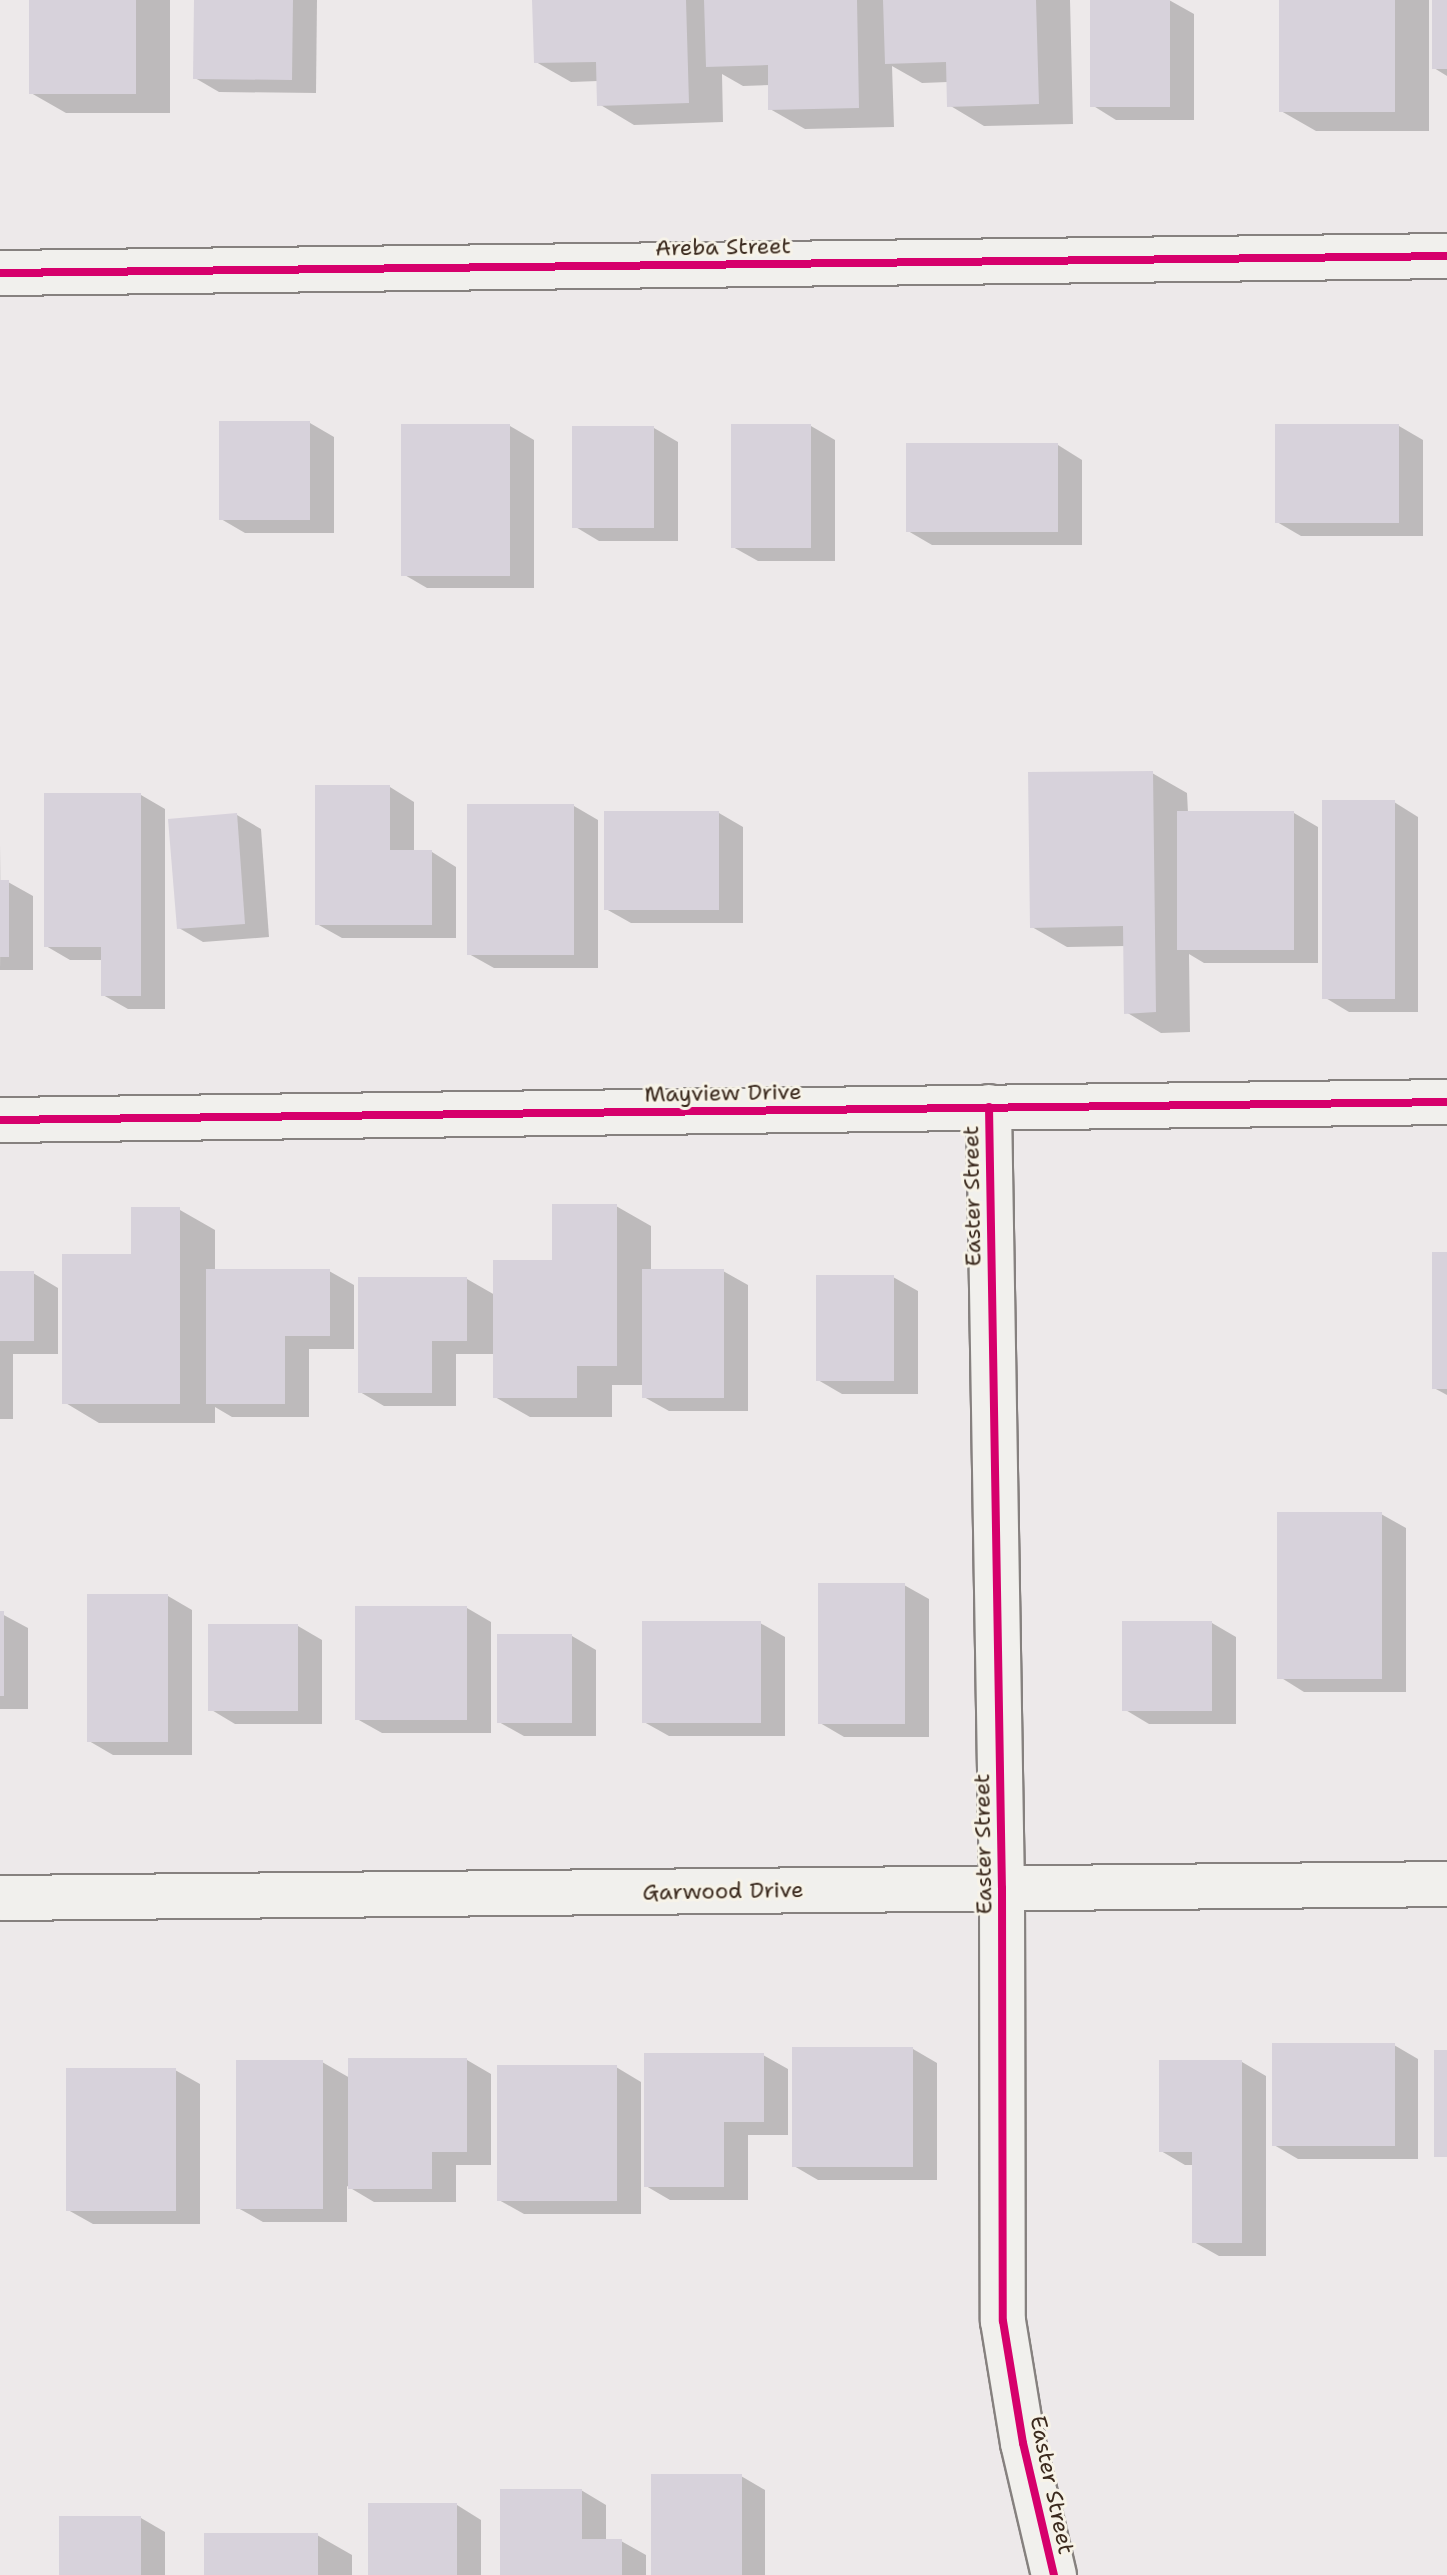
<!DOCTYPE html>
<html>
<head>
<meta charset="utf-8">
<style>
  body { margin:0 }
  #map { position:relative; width:1447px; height:2575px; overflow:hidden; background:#ede9ea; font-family:"Shantell Sans",sans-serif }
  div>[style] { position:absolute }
  .shadow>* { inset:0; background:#0003 }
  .building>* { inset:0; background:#d7d2db }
  .roads { filter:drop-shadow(2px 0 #86817f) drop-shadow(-2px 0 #86817f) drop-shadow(0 2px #86817f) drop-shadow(0 -2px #86817f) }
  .street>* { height:44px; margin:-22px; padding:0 22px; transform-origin:22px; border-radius:22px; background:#f1f0ed }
  .cycleway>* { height:8px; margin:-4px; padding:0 4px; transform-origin:4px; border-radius:4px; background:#d6006c }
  span { translate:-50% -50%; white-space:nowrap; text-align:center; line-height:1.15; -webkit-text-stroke:6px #f7f3e8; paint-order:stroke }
  .street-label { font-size:22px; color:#3b2a1e }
</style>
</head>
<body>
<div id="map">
  <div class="shadow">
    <i style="clip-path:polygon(31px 0,170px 0,170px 113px,66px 113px,31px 93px)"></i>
    <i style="clip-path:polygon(196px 0,317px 0,316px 93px,219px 92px,195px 78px)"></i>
    <i style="clip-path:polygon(534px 0,1070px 0,1073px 124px,984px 126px,949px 105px,948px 82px,922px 83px,892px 66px,894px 127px,805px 129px,770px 109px,770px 85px,743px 86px,722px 74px,723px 122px,634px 125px,599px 104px,598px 81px,571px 82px,536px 62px)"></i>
    <i style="clip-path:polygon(1092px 0,1169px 0,1194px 14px,1194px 120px,1116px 120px,1092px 105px)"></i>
    <i style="clip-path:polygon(1281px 0,1429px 0,1429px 131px,1316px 131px,1281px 111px)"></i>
    <i style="clip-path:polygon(1434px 0,1447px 0,1447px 76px,1434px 68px)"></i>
    <i style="clip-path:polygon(310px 423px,334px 437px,334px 533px,245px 533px,221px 519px)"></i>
    <i style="clip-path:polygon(510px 426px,534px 440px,534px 588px,427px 588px,403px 574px)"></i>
    <i style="clip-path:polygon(811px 426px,835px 440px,835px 561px,758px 561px,733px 547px)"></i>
    <i style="clip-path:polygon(1399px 426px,1423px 440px,1423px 536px,1301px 536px,1277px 522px)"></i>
    <i style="clip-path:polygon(654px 428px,678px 442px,678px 541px,599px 541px,574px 526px)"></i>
    <i style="clip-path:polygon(1058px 445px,1082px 460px,1082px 545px,932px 545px,908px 531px)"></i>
    <i style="clip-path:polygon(1152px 773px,1187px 793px,1188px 813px,1294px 813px,1318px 827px,1318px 963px,1204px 963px,1189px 954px,1190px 1032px,1161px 1033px,1126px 1012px,1126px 946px,1067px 947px,1032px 927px)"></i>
    <i style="clip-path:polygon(390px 787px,414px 802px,414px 852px,432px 852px,456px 867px,456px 938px,342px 938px,317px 924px)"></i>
    <i style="clip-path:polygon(141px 795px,165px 809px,165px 1009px,128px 1009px,103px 995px,103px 960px,70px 960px,46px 946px)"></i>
    <i style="clip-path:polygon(1394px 802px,1418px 817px,1418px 1012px,1349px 1012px,1324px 997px)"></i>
    <i style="clip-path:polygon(574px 806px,598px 820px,598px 968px,494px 968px,469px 954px)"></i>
    <i style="clip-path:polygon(719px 813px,743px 827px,743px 923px,631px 923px,606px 909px)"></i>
    <i style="clip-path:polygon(237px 815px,261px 829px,269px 937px,203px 942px,179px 928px)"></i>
    <i style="clip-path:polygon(1px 842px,1px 882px,8px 882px,33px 896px,33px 970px,0 970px)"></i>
    <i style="clip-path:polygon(616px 1206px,651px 1226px,651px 1271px,723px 1271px,748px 1285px,748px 1411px,669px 1411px,644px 1397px,644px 1385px,612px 1385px,612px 1417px,530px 1417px,495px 1397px,495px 1354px,456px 1354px,456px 1406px,384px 1406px,360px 1392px,467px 1279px,495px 1295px,554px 1262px)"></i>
    <i style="clip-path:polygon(180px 1210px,215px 1230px,215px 1271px,329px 1271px,354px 1285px,354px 1349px,309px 1349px,309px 1417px,232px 1417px,215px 1407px,215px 1423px,99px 1423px,64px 1402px,133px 1256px)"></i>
    <i style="clip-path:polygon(1447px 1254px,1447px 1395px,1434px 1388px)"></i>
    <i style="clip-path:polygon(0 1273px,33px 1273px,58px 1288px,58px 1354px,13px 1354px,13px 1419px,0 1419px)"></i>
    <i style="clip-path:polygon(893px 1277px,918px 1291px,918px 1394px,842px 1394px,818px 1380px)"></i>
    <i style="clip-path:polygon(1381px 1514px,1406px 1528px,1406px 1692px,1304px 1692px,1280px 1677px)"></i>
    <i style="clip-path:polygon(904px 1585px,929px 1599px,929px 1737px,844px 1737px,820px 1723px)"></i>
    <i style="clip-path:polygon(168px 1596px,192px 1610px,192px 1755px,113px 1755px,89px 1741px)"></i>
    <i style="clip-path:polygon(467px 1608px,491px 1622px,491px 1733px,382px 1733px,357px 1719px)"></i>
    <i style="clip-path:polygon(0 1613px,28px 1628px,28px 1709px,0 1709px)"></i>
    <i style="clip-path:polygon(760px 1623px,785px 1637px,785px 1736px,669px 1736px,644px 1722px)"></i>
    <i style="clip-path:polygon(1212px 1623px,1236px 1637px,1236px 1724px,1149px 1724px,1124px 1709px)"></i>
    <i style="clip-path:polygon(298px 1626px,322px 1640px,322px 1724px,235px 1724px,210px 1709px)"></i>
    <i style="clip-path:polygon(572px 1636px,596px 1650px,596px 1736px,524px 1736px,499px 1722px)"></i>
    <i style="clip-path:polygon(1394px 2045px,1418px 2059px,1418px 2159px,1298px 2159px,1274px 2145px)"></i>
    <i style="clip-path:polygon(913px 2049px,937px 2063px,937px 2180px,818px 2180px,794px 2166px)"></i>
    <i style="clip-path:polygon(763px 2055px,788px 2069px,788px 2135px,748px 2135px,748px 2200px,670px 2200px,646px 2186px)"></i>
    <i style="clip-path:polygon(467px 2060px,491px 2074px,491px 2165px,456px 2165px,456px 2202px,374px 2202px,347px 2186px,347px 2222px,263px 2222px,238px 2208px,322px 2062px,350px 2078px)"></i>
    <i style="clip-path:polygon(1242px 2062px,1266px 2076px,1266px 2256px,1219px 2256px,1194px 2242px,1194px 2165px,1185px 2165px,1161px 2151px)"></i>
    <i style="clip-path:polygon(616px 2067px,641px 2082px,641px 2214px,524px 2214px,499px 2200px)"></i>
    <i style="clip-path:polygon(175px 2070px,200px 2084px,200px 2224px,93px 2224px,68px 2210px)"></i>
    <i style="clip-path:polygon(741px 2476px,765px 2490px,765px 2575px,653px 2575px)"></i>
    <i style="clip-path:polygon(581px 2490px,606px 2505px,606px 2541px,621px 2541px,646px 2555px,646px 2575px,502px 2575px)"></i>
    <i style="clip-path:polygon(457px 2505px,481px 2520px,481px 2575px,370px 2575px)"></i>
    <i style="clip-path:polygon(141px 2518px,165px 2532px,165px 2575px,61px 2575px)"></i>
    <i style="clip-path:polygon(317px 2535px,352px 2555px,352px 2575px,206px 2575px)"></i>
  </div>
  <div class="building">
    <i style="clip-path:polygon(29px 0,136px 0,136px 94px,29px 94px)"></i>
    <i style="clip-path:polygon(194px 0,293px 0,292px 80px,193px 79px)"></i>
    <i style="clip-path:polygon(532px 0,686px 0,689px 103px,597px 106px,596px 62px,534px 63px)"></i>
    <i style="clip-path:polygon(704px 0,857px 0,859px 108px,768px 110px,768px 65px,706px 67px)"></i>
    <i style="clip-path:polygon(883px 0,1036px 0,1039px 104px,947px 107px,946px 62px,885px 64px)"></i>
    <i style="clip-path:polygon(1090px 0,1170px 0,1170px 107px,1090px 107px)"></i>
    <i style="clip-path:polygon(1279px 0,1395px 0,1395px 112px,1279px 112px)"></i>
    <i style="clip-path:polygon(1432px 0,1447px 0,1447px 69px,1432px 69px)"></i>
    <i style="clip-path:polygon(219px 421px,310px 421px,310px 520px,219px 520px)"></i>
    <i style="clip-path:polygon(401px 424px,510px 424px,510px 576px,401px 576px)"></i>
    <i style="clip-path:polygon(731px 424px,811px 424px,811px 548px,731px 548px)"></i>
    <i style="clip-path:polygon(1275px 424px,1399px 424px,1399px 523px,1275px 523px)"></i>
    <i style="clip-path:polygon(572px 426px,654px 426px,654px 528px,572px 528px)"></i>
    <i style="clip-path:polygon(906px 443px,1058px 443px,1058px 532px,906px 532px)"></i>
    <i style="clip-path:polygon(1153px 771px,1156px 1012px,1124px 1014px,1123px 926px,1030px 928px,1028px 772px)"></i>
    <i style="clip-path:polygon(315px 785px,390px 785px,390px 850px,432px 850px,432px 925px,315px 925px)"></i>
    <i style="clip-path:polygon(44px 793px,141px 793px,141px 996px,101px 996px,101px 947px,44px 947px)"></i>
    <i style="clip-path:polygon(1322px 800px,1395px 800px,1395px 999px,1322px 999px)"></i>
    <i style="clip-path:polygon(467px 804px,574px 804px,574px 955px,467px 955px)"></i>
    <i style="clip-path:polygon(604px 811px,719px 811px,719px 910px,604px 910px)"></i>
    <i style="clip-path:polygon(1177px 811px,1294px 811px,1294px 950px,1177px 950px)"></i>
    <i style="clip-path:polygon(237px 813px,245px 924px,177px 929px,168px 819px)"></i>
    <i style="clip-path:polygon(0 880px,9px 880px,9px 957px,0 957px)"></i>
    <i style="clip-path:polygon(552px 1204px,617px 1204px,617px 1366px,577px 1366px,577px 1398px,493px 1398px,493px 1260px,552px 1260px)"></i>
    <i style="clip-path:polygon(131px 1207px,180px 1207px,180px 1404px,62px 1404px,62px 1254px,131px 1254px)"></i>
    <i style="clip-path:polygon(1432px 1252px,1447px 1252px,1447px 1389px,1432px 1389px)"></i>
    <i style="clip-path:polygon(206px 1269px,330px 1269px,330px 1336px,285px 1336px,285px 1404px,206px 1404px)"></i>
    <i style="clip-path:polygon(642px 1269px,724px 1269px,724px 1398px,642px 1398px)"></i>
    <i style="clip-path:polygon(0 1271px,34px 1271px,34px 1341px,0 1341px)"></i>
    <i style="clip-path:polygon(816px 1275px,894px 1275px,894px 1381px,816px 1381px)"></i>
    <i style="clip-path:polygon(358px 1277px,467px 1277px,467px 1341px,432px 1341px,432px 1393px,358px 1393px)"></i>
    <i style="clip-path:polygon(1277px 1512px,1382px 1512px,1382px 1679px,1277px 1679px)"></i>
    <i style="clip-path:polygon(818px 1583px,905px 1583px,905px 1724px,818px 1724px)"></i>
    <i style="clip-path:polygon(87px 1594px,168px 1594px,168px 1742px,87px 1742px)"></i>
    <i style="clip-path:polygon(355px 1606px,467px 1606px,467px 1720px,355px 1720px)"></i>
    <i style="clip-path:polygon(0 1611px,4px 1611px,4px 1696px,0 1696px)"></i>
    <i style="clip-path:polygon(642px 1621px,761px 1621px,761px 1723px,642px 1723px)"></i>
    <i style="clip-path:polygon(1122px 1621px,1212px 1621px,1212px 1711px,1122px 1711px)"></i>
    <i style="clip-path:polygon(208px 1624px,298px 1624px,298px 1711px,208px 1711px)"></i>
    <i style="clip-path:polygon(497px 1634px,572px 1634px,572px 1723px,497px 1723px)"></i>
    <i style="clip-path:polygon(1272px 2043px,1395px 2043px,1395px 2146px,1272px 2146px)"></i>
    <i style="clip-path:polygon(792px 2047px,913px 2047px,913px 2167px,792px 2167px)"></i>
    <i style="clip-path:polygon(1434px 2050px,1447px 2050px,1447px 2157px,1434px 2157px)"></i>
    <i style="clip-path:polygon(644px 2053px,764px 2053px,764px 2122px,724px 2122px,724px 2187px,644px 2187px)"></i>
    <i style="clip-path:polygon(348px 2058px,467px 2058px,467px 2152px,432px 2152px,432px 2189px,348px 2189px)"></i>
    <i style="clip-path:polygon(236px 2060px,323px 2060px,323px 2209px,236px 2209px)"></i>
    <i style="clip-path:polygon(1159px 2060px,1242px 2060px,1242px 2243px,1192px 2243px,1192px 2152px,1159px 2152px)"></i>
    <i style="clip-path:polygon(497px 2065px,617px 2065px,617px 2201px,497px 2201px)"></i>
    <i style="clip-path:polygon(66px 2068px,176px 2068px,176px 2211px,66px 2211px)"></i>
    <i style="clip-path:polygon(651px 2474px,742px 2474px,742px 2575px,651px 2575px)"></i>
    <i style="clip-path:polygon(500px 2489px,582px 2489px,582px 2539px,622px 2539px,622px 2575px,500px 2575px)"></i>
    <i style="clip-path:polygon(368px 2503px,457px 2503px,457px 2575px,368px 2575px)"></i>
    <i style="clip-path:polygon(59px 2516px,141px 2516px,141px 2575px,59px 2575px)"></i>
    <i style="clip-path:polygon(204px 2533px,318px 2533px,318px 2575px,204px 2575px)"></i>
  </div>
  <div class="roads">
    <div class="street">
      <i style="left:0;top:273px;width:1447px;rotate:-0.67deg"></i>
      <i style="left:989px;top:1107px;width:781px;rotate:89.05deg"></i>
      <i style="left:1002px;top:1888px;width:433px;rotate:89.9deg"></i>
      <i style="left:1003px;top:2321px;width:124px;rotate:80.7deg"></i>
      <i style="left:1023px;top:2443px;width:136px;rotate:76.8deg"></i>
      <i style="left:0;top:1120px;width:1447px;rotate:-0.71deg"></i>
      <i style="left:0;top:1898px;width:1447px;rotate:-0.55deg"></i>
    </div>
  </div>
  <div class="cycleway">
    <i style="left:0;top:273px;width:1447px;rotate:-0.67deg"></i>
    <i style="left:989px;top:1107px;width:781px;rotate:89.05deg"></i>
    <i style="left:1002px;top:1888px;width:433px;rotate:89.9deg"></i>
    <i style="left:1003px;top:2321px;width:124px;rotate:80.7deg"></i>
    <i style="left:1023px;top:2443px;width:136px;rotate:76.8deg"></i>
    <i style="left:0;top:1120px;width:1447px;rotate:-0.71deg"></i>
  </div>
  <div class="street-label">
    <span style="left:723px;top:247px;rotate:-1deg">Areba Street</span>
    <span style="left:723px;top:1093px;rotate:-1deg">Mayview Drive</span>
    <span style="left:972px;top:1196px;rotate:-91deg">Easter Street</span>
    <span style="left:983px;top:1844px;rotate:-91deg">Easter Street</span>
    <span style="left:723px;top:1891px;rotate:-1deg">Garwood Drive</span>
    <span style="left:1052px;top:2485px;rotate:78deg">Easter Street</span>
  </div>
</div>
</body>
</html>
